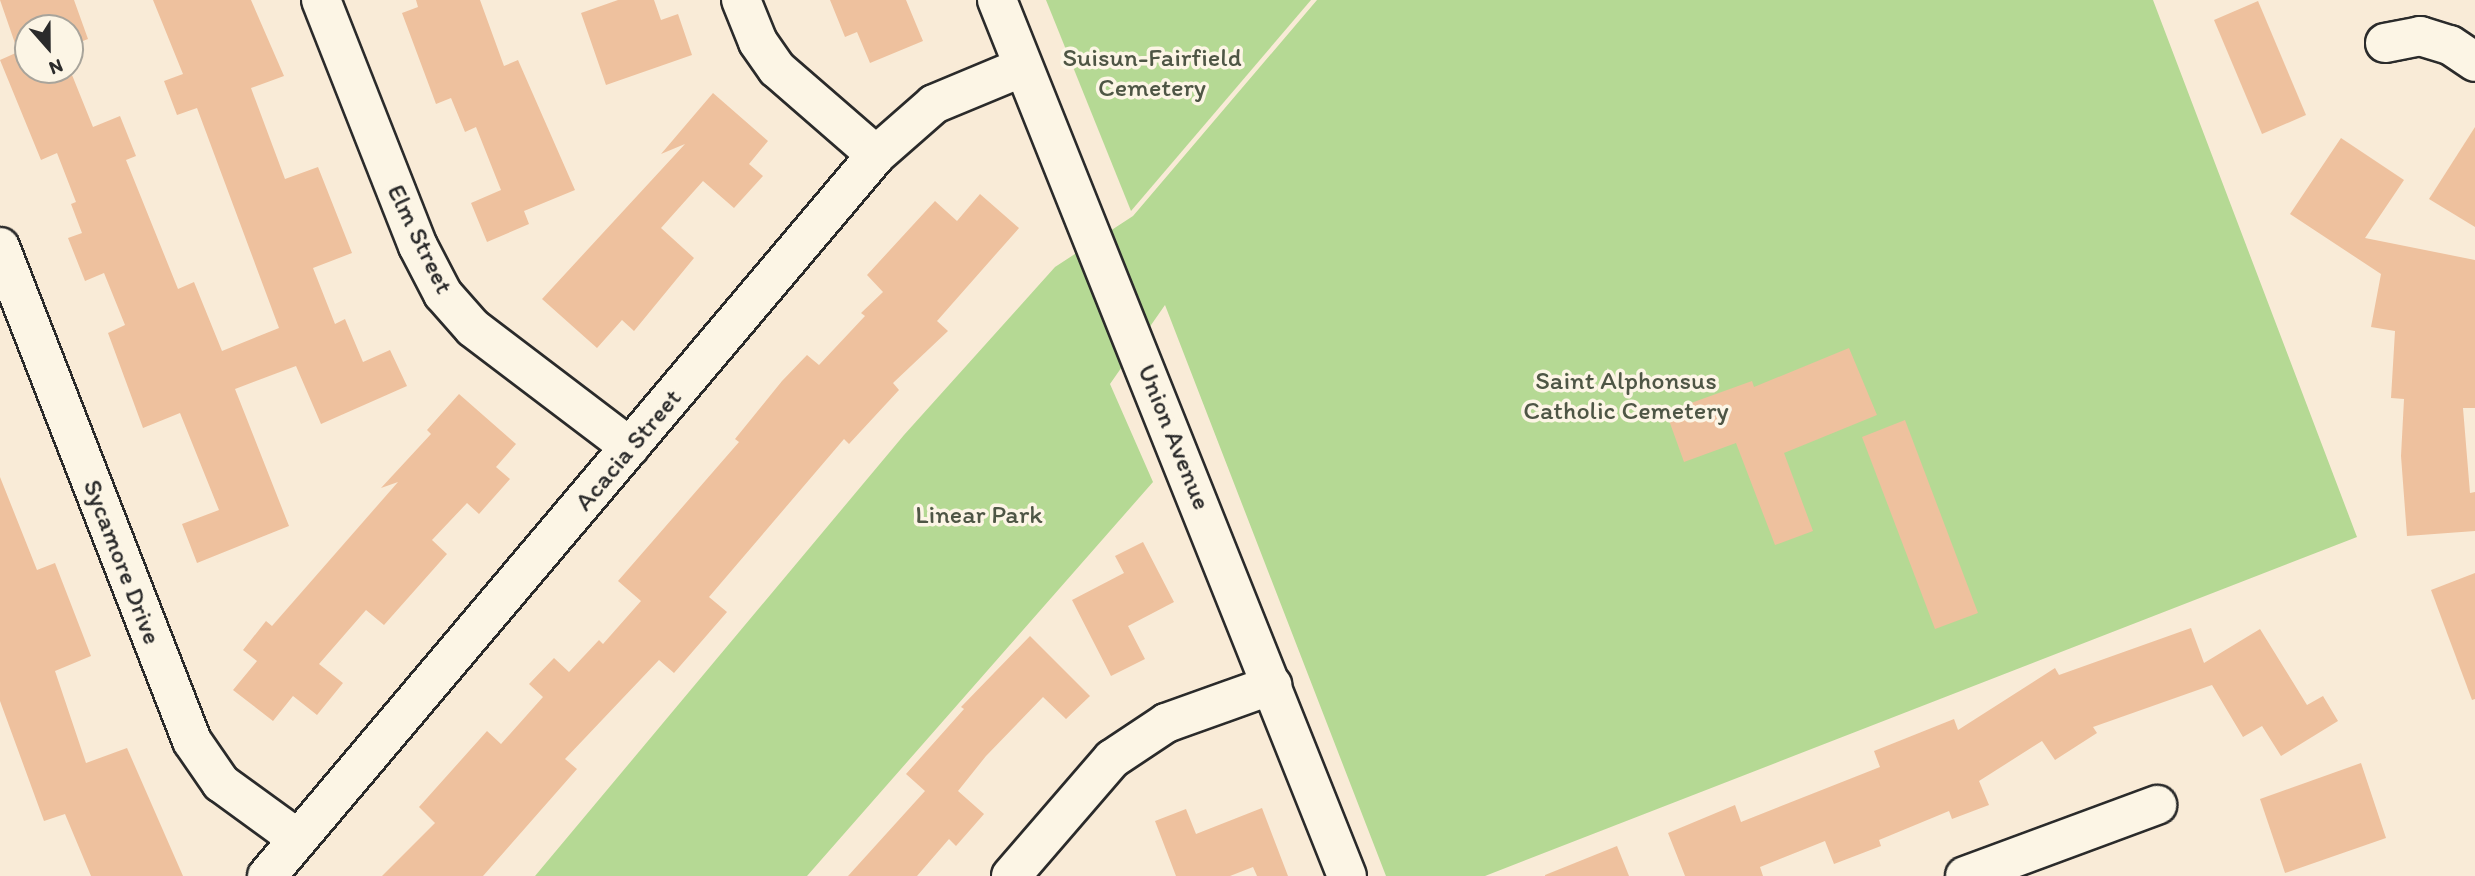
<!DOCTYPE html>
<html>
<head>
<meta charset="utf-8">
<style>
  body { margin:0 }
  #map { position:relative; width:2475px; height:876px; overflow:hidden; background:#f9ebd7; font-family:Itim,sans-serif }
  div>[style] { position:absolute }
  .green>* { inset:0; background:#b5d994 }
  .building>* { inset:0; background:#eec19e }
  .roads { filter:drop-shadow(2px 0 #2b2b2b) drop-shadow(-2px 0 #2b2b2b) drop-shadow(0 2px #2b2b2b) drop-shadow(0 -2px #2b2b2b) }
  .minor>* { height:38px; margin:-19px; padding:0 19px; transform-origin:19px; border-radius:19px; background:#fcf5e5 }
  span { translate:-50% -50%; white-space:nowrap; text-align:center; line-height:1.15; -webkit-text-stroke:7px #fcf5e5; paint-order:stroke }
  .park-label { font-size:26px; color:#4e5645 }
  .street-label { font-size:26px; color:#2b2b2b }
  .north { position:absolute; left:14px; top:14px; width:70px; height:70px; box-sizing:border-box; background:#fcf5e5; border:2px solid #a8a49b; border-radius:50%; rotate:159deg; font-size:19px; font-weight:700; line-height:28px; text-align:center; color:#2b2b2b }
  .north::after { content:''; display:block; margin:auto; width:24px; height:32px; background:#2b2b2b; clip-path:polygon(50% 0,100% 100%,50% 72%,0 100%) }
</style>
</head>
<body>
<div id="map">
  <div class="green">
    <i style="clip-path:polygon(1046px 0,1311px 0,1131px 211px)"></i>
    <i style="clip-path:polygon(1317px 0,2153px 0,2357px 537px,1485px 876px,1386px 876px,1165px 305px,1110px 384px,1153px 482px,807px 876px,535px 876px,904px 435px,1055px 267px,1133px 216px)"></i>
  </div>
  <div class="building">
    <i style="clip-path:polygon(0 0,74px 0,88px 39px,70px 46px,70px 28px,28px 28px,28px 70px,70px 70px,93px 127px,120px 116px,136px 156px,126px 160px,178px 289px,194px 282px,222px 351px,279px 328px,197px 108px,177px 115px,164px 81px,183px 74px,153px 0,251px 0,284px 76px,251px 88px,285px 179px,318px 167px,352px 253px,313px 268px,335px 324px,345px 319px,363px 362px,390px 350px,407px 386px,321px 424px,296px 366px,235px 389px,289px 526px,197px 563px,182px 524px,219px 510px,180px 413px,143px 428px,108px 333px,125px 325px,104px 273px,85px 281px,68px 238px,82px 233px,71px 204px,76px 202px,57px 153px,41px 160px,0 60px,18px 52px)"></i>
    <i style="clip-path:polygon(416px 0,480px 0,504px 66px,518px 60px,575px 190px,524px 211px,529px 224px,487px 242px,471px 203px,501px 190px,476px 127px,465px 132px,451px 98px,436px 104px,402px 13px,418px 7px)"></i>
    <i style="clip-path:polygon(618px 0,654px 0,661px 20px,678px 14px,692px 55px,606px 85px,581px 13px)"></i>
    <i style="clip-path:polygon(830px 0,906px 0,923px 41px,870px 63px,857px 32px,845px 37px)"></i>
    <i style="clip-path:polygon(2258px 1px,2306px 115px,2262px 134px,2214px 20px)"></i>
    <i style="clip-path:polygon(713px 93px,768px 141px,749px 164px,763px 176px,734px 208px,703px 181px,661px 228px,694px 258px,634px 331px,622px 320px,597px 348px,542px 299px,685px 144px,661px 154px)"></i>
    <i style="clip-path:polygon(2475px 127px,2475px 227px,2429px 199px)"></i>
    <i style="clip-path:polygon(2341px 138px,2404px 180px,2365px 238px,2475px 260px,2475px 408px,2463px 408px,2470px 493px,2475px 492px,2475px 531px,2407px 536px,2401px 456px,2404px 399px,2391px 398px,2395px 331px,2371px 327px,2381px 274px,2290px 214px)"></i>
    <i style="clip-path:polygon(980px 194px,1019px 228px,937px 321px,948px 331px,893px 383px,899px 390px,849px 444px,844px 439px,709px 597px,727px 612px,674px 673px,659px 660px,565px 759px,577px 769px,483px 876px,382px 876px,435px 823px,419px 807px,487px 731px,501px 744px,543px 697px,529px 684px,554px 658px,569px 672px,599px 640px,603px 644px,641px 601px,618px 581px,739px 442px,735px 439px,782px 381px,807px 355px,819px 365px,865px 316px,861px 313px,883px 292px,867px 275px,935px 201px,957px 221px)"></i>
    <i style="clip-path:polygon(1849px 348px,1877px 415px,1784px 453px,1813px 531px,1775px 545px,1736px 443px,1684px 462px,1666px 412px,1752px 381px,1754px 387px)"></i>
    <i style="clip-path:polygon(459px 394px,516px 444px,496px 467px,510px 479px,479px 514px,467px 503px,432px 540px,447px 554px,384px 625px,366px 610px,319px 664px,343px 683px,317px 715px,293px 696px,273px 721px,233px 690px,257px 661px,243px 650px,266px 621px,272px 626px,398px 482px,381px 488px,431px 434px,427px 430px)"></i>
    <i style="clip-path:polygon(1905px 420px,1978px 613px,1935px 629px,1862px 437px)"></i>
    <i style="clip-path:polygon(0 477px,37px 570px,55px 563px,91px 656px,55px 671px,86px 763px,127px 748px,183px 876px,91px 876px,65px 814px,44px 821px,0 701px)"></i>
    <i style="clip-path:polygon(1143px 542px,1174px 602px,1128px 626px,1145px 659px,1111px 676px,1072px 600px,1124px 573px,1115px 556px)"></i>
    <i style="clip-path:polygon(2475px 573px,2475px 699px,2472px 700px,2431px 590px)"></i>
    <i style="clip-path:polygon(2191px 628px,2204px 663px,2260px 629px,2307px 705px,2323px 696px,2338px 721px,2281px 756px,2262px 726px,2243px 737px,2212px 685px,2093px 727px,2097px 733px,2055px 760px,2042px 741px,1979px 781px,1989px 805px,1952px 819px,1949px 811px,1879px 840px,1881px 846px,1834px 864px,1825px 841px,1760px 867px,1763px 876px,1685px 876px,1668px 833px,1735px 805px,1741px 822px,1880px 767px,1874px 751px,1954px 719px,1958px 730px,2055px 668px,2059px 675px)"></i>
    <i style="clip-path:polygon(1030px 636px,1090px 696px,1066px 719px,1043px 697px,986px 756px,958px 791px,984px 814px,956px 846px,949px 839px,917px 876px,848px 876px,925px 791px,906px 774px,964px 709px,961px 707px)"></i>
    <i style="clip-path:polygon(2361px 763px,2386px 838px,2285px 873px,2260px 799px)"></i>
    <i style="clip-path:polygon(1262px 808px,1288px 876px,1257px 876px,1253px 867px,1230px 876px,1176px 876px,1155px 821px,1186px 809px,1196px 834px)"></i>
    <i style="clip-path:polygon(1617px 846px,1629px 876px,1545px 876px,1545px 875px)"></i>
  </div>
  <div class="roads">
    <div class="minor">
      <i style="left:321px;top:0;width:264px;rotate:68.5deg"></i>
      <i style="left:418px;top:246px;width:54px;rotate:62.5deg"></i>
      <i style="left:443px;top:294px;width:45px;rotate:48.6deg"></i>
      <i style="left:473px;top:328px;width:197px;rotate:37.2deg"></i>
      <i style="left:741px;top:0;width:45px;rotate:68deg"></i>
      <i style="left:758px;top:42px;width:33px;rotate:55deg"></i>
      <i style="left:777px;top:69px;width:131px;rotate:41deg"></i>
      <i style="left:997px;top:0;width:943px;rotate:68.22deg"></i>
      <i style="left:2385px;top:43px;width:36px;rotate:-11deg"></i>
      <i style="left:2420px;top:36px;width:31px;rotate:17deg"></i>
      <i style="left:2450px;top:45px;width:30px;rotate:34deg"></i>
      <i style="left:0;top:247px;width:530px;rotate:68.76deg"></i>
      <i style="left:192px;top:741px;width:51px;rotate:55.4deg"></i>
      <i style="left:221px;top:783px;width:95px;rotate:36deg"></i>
      <i style="left:267px;top:876px;width:944px;rotate:-49.81deg"></i>
      <i style="left:876px;top:155px;width:77px;rotate:-41.3deg"></i>
      <i style="left:934px;top:104px;width:96px;rotate:-22.6deg"></i>
      <i style="left:1011px;top:876px;width:155px;rotate:-49.2deg"></i>
      <i style="left:1112px;top:759px;width:65px;rotate:-33.7deg"></i>
      <i style="left:1166px;top:723px;width:113px;rotate:-19.7deg"></i>
      <i style="left:1965px;top:876px;width:205px;rotate:-20.3deg"></i>
    </div>
  </div>
  <div class="park-label">
    <span style="left:1152px;top:73px">Suisun-Fairfield<br>Cemetery</span>
    <span style="left:1626px;top:396px">Saint Alphonsus<br>Catholic Cemetery</span>
    <span style="left:979px;top:515px">Linear Park</span>
  </div>
  <div class="street-label">
    <span style="left:420px;top:239px;rotate:64deg">Elm Street</span>
    <span style="left:1174px;top:437px;rotate:68deg">Union Avenue</span>
    <span style="left:628px;top:450px;rotate:-50deg">Acacia Street</span>
    <span style="left:122px;top:562px;rotate:69deg">Sycamore Drive</span>
  </div>
  <div class="north">N</div>
</div>
</body>
</html>
